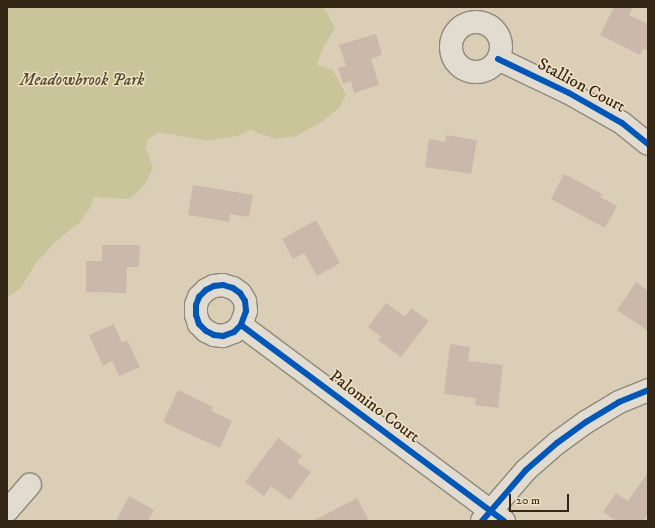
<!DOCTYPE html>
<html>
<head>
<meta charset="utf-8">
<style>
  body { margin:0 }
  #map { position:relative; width:655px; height:528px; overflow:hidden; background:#daceb7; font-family:"IM FELL DW Pica",serif }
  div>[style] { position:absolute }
  .green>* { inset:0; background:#cac49a }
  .building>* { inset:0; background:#cab9aa }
  .roads { filter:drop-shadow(1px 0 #908879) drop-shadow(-1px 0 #908879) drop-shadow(0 1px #908879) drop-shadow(0 -1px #908879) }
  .minor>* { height:22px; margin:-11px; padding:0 11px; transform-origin:11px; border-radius:11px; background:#e2dcd0 }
  .minor>.ring { margin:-11px; padding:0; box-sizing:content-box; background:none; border:22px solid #e2dcd0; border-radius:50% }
  .cycleway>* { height:6px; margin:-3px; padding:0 3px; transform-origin:3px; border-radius:3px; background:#0057b8 }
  span { translate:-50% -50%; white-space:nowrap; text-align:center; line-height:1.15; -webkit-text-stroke:3px #f1e2c6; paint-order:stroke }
  .park-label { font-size:17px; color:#564c31; font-style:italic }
  .street-label { font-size:17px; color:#342716 }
  .frame { position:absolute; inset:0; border:8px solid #342716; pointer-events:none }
  .scale { position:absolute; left:509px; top:494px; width:60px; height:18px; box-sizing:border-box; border:2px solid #342716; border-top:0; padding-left:5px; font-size:12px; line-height:14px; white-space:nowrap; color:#342716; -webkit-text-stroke:3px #f1e2c6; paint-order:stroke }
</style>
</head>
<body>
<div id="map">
  <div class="green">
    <i style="clip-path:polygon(7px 7px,324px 7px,335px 28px,323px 48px,317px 65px,333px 70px,346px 95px,340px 107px,323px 121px,296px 136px,276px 139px,250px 130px,237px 136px,207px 141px,159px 132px,148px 139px,146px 148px,153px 168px,145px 184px,130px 199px,94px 197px,90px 208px,79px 223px,56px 241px,35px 264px,21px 288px,7px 297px)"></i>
  </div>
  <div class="building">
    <i style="clip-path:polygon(614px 7px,633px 7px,629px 15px,648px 24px,648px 51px,643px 48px,640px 55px,600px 35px)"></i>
    <i style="clip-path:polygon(376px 34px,382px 55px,371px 59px,379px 85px,354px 93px,351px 81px,343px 84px,338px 68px,346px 66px,339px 45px)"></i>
    <i style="clip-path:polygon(447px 135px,477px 140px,471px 174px,425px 167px,429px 139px,445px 142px)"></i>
    <i style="clip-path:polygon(564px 174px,602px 194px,600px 197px,617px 206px,605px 228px,551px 199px)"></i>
    <i style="clip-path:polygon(193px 185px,253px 195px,249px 217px,230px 214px,229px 222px,188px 215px)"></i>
    <i style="clip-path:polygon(316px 220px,340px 263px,317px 276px,304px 253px,293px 259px,282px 239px)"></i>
    <i style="clip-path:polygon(102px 245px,140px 245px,139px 267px,127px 267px,126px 293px,86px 292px,86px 261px,102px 261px)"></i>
    <i style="clip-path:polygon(636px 282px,648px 291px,648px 331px,617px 310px)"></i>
    <i style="clip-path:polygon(386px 303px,405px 317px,411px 308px,429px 321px,401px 357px,378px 340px,381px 337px,368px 327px)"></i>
    <i style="clip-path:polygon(114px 324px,122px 343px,127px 340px,140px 367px,119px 376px,112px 361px,103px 366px,89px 335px)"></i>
    <i style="clip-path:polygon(450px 344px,470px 347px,468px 361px,503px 365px,498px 408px,475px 405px,476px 398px,444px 394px)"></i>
    <i style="clip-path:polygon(178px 390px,213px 407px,211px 411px,232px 421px,220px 448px,163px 422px)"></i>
    <i style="clip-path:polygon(278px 438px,302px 456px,297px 462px,311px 472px,290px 500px,271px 486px,264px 496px,245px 482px)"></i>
    <i style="clip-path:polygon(648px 472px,648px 514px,643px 521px,616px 521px,603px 512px,616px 493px,628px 501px)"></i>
    <i style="clip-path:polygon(129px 496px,154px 510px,148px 521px,116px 521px)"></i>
    <i style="clip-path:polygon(357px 498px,369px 521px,313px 521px)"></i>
  </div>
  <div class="roads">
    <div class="minor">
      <i class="ring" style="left:451px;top:22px;width:28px;height:28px"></i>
      <i style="left:498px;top:59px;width:79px;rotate:25.6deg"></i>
      <i style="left:569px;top:93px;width:61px;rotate:29.5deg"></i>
      <i style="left:622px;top:123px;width:33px;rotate:39deg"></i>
      <i style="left:241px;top:325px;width:10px;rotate:135deg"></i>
      <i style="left:234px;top:332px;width:12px;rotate:160deg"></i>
      <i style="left:223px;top:336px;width:9px;rotate:-174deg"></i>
      <i style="left:214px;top:335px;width:9px;rotate:-153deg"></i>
      <i style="left:206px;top:331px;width:10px;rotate:-135deg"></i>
      <i style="left:199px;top:324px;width:9px;rotate:-108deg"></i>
      <i style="left:196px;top:315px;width:10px;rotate:-90deg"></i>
      <i style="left:196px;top:305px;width:9px;rotate:-69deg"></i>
      <i style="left:199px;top:297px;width:10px;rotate:-45deg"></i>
      <i style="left:206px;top:290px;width:9px;rotate:-27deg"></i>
      <i style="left:214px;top:286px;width:9px;rotate:-6deg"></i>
      <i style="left:223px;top:285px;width:10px;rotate:17deg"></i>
      <i style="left:233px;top:288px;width:9px;rotate:36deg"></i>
      <i style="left:240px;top:293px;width:9px;rotate:58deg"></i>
      <i style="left:245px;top:301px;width:10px;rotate:84deg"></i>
      <i style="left:246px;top:311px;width:15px;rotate:110deg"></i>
      <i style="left:241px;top:325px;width:328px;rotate:36.7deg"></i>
      <i style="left:7px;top:511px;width:35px;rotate:-49deg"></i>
      <i style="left:482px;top:521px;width:67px;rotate:-49.2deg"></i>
      <i style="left:526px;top:470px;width:41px;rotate:-41.1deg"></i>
      <i style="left:557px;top:443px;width:36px;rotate:-36deg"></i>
      <i style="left:586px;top:422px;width:39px;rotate:-31deg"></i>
      <i style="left:619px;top:402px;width:31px;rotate:-22deg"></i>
    </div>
  </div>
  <div class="cycleway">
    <i style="left:498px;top:59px;width:79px;rotate:25.6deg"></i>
    <i style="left:569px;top:93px;width:61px;rotate:29.5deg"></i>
    <i style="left:622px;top:123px;width:33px;rotate:39deg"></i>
    <i style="left:241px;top:325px;width:10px;rotate:135deg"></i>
    <i style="left:234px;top:332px;width:12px;rotate:160deg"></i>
    <i style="left:223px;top:336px;width:9px;rotate:-174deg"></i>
    <i style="left:214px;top:335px;width:9px;rotate:-153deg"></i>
    <i style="left:206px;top:331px;width:10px;rotate:-135deg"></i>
    <i style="left:199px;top:324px;width:9px;rotate:-108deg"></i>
    <i style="left:196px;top:315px;width:10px;rotate:-90deg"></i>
    <i style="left:196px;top:305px;width:9px;rotate:-69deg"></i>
    <i style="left:199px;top:297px;width:10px;rotate:-45deg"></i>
    <i style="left:206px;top:290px;width:9px;rotate:-27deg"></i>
    <i style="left:214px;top:286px;width:9px;rotate:-6deg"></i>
    <i style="left:223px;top:285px;width:10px;rotate:17deg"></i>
    <i style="left:233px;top:288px;width:9px;rotate:36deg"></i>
    <i style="left:240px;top:293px;width:9px;rotate:58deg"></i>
    <i style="left:245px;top:301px;width:10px;rotate:84deg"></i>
    <i style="left:246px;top:311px;width:15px;rotate:110deg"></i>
    <i style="left:241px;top:325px;width:328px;rotate:36.7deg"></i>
    <i style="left:482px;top:521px;width:67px;rotate:-49.2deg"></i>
    <i style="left:526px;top:470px;width:41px;rotate:-41.1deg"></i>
    <i style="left:557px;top:443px;width:36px;rotate:-36deg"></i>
    <i style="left:586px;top:422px;width:39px;rotate:-31deg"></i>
    <i style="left:619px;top:402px;width:31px;rotate:-22deg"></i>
  </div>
  <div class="park-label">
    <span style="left:82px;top:81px">Meadowbrook Park</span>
  </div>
  <div class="street-label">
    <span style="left:581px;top:86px;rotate:28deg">Stallion Court</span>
    <span style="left:374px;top:407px;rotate:37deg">Palomino Court</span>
  </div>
  <div class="frame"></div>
  <div class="scale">20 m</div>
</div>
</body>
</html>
